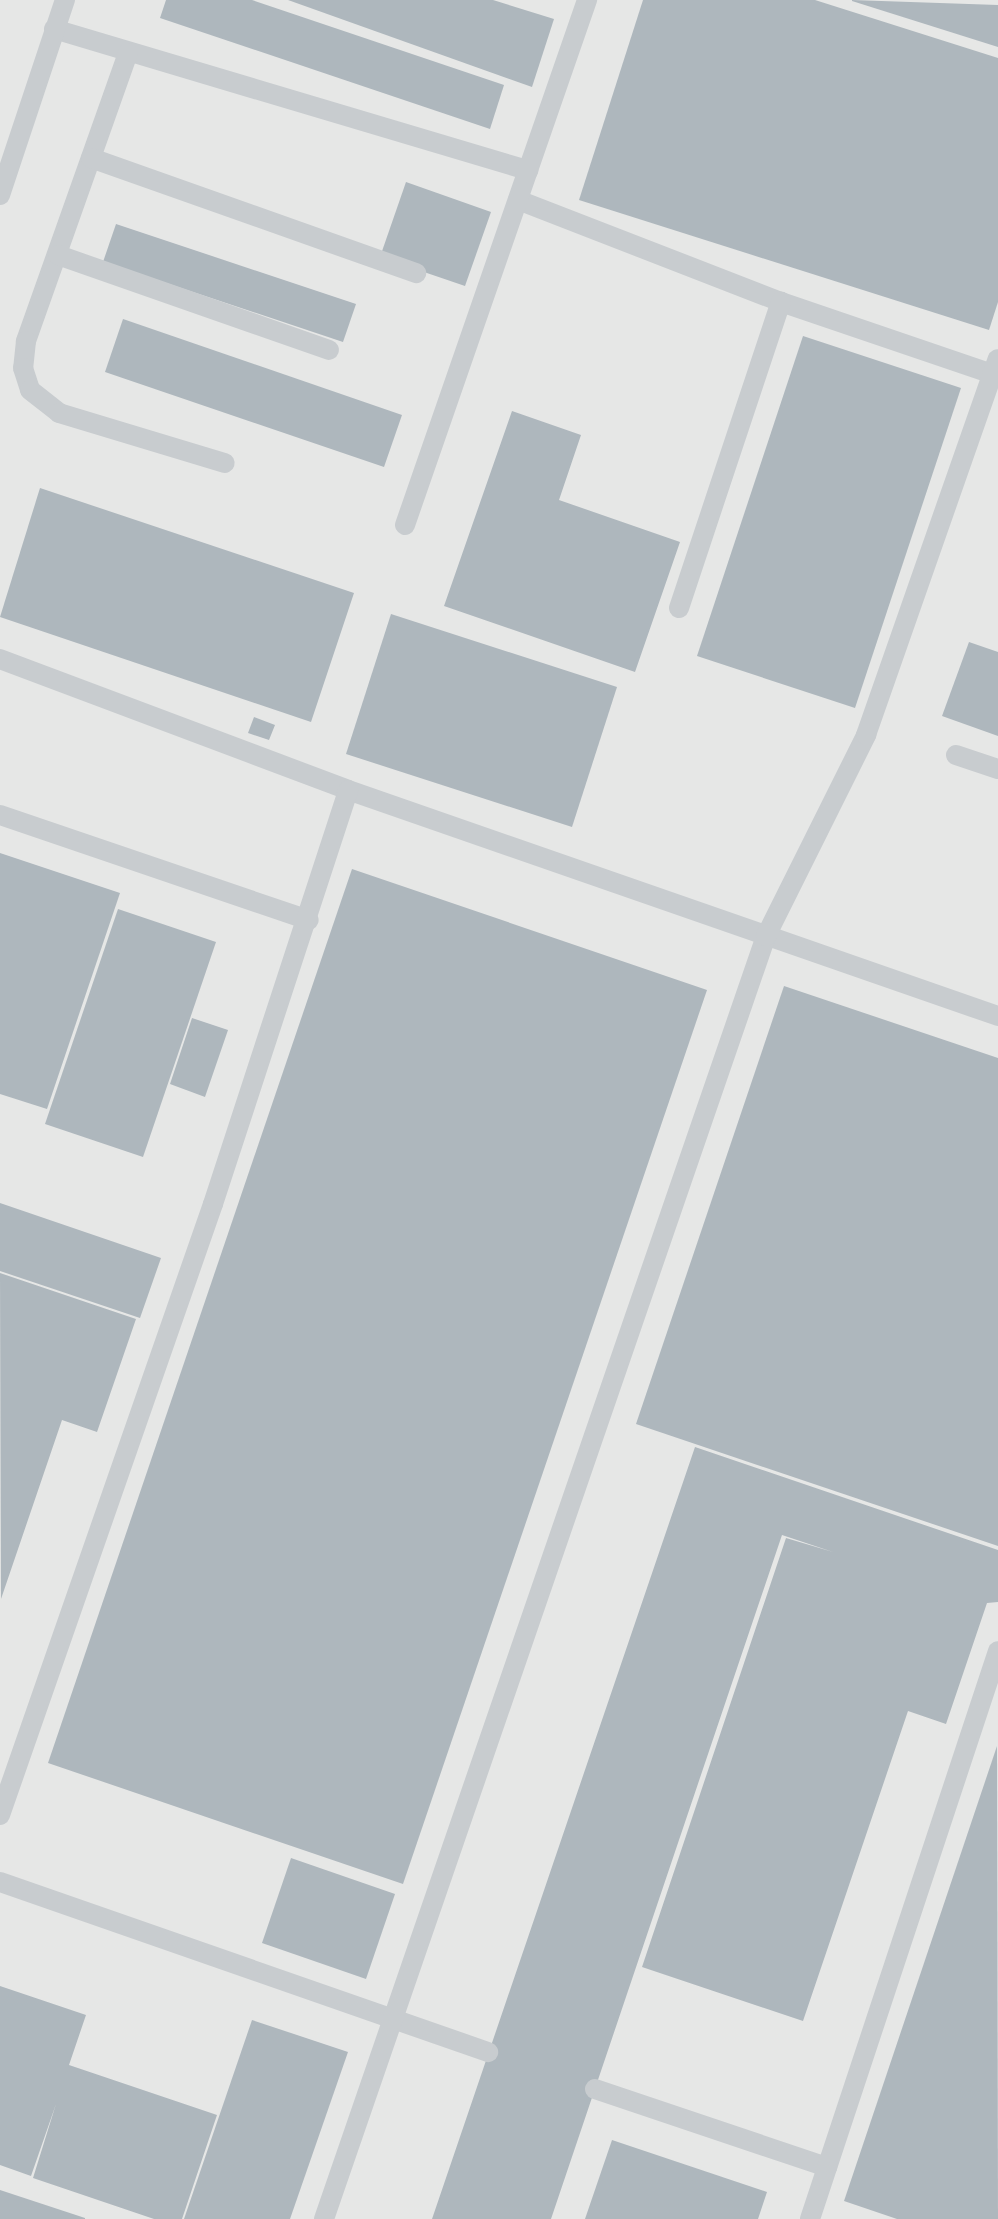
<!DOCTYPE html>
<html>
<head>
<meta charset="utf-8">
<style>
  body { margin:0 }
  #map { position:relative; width:998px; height:2219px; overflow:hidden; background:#f8f8f5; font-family:"Titillium Web",sans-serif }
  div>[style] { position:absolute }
  .built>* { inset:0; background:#e6e7e6 }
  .building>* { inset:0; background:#aeb7bd }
  .lane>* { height:20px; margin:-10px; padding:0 10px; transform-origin:10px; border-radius:10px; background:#c8cccf }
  span { translate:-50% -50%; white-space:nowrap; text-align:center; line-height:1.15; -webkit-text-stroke:10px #fff; paint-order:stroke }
</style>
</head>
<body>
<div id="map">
  <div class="built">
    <i style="clip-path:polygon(0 0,998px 0,998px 2219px,0 2219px)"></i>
  </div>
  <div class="building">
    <i style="clip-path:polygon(166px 0,252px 0,504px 85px,490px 129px,160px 18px)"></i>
    <i style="clip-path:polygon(288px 0,493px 0,554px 19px,532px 87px)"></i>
    <i style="clip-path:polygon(643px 0,815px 0,998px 58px,998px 302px,989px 330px,579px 200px)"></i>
    <i style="clip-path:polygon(852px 0,998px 5px,998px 47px,852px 1px)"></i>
    <i style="clip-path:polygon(406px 182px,491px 212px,465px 286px,380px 257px)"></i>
    <i style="clip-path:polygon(116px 224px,356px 304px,343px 342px,103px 262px)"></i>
    <i style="clip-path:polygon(123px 319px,402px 415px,384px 467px,105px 372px)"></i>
    <i style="clip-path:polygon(803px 336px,961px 388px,855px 708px,697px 656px)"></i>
    <i style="clip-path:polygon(512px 411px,581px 435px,559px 500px,680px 542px,635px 672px,444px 606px)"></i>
    <i style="clip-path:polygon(40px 488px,354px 593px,311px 722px,0 617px)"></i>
    <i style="clip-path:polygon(391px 614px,617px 687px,572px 827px,346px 754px)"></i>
    <i style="clip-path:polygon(969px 642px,998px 652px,998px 736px,942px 716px)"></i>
    <i style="clip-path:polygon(254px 717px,275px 725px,269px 740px,248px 733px)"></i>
    <i style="clip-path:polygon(0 853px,120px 893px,47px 1109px,0 1094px)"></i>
    <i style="clip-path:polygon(352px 869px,707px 990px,403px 1884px,48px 1763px)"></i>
    <i style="clip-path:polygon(118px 909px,216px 942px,143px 1157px,45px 1124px)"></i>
    <i style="clip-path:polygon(784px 986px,998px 1058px,998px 1546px,636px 1424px)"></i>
    <i style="clip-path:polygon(192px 1018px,228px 1030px,205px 1097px,170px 1084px)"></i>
    <i style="clip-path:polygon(0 1203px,161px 1258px,140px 1318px,0 1271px)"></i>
    <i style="clip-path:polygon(0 1273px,136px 1319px,97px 1432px,62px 1420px,1px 1599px)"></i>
    <i style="clip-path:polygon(695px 1447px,998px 1550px,998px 1602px,987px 1603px,946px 1724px,908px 1711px,803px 2021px,642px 1967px,786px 1538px,833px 1552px,782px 1535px,551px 2219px,432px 2219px)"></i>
    <i style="clip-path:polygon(997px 1746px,998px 2219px,897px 2219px,844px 2201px)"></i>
    <i style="clip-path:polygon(291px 1858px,395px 1894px,366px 1979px,262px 1943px)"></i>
    <i style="clip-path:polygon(0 1986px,86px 2015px,69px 2065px,217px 2115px,182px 2219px,154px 2219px,33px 2178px,56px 2104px,31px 2176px,0 2165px)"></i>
    <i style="clip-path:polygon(252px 2020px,348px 2052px,290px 2219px,184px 2219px)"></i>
    <i style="clip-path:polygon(612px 2140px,767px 2192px,758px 2219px,585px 2219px)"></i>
    <i style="clip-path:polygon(0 2190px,85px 2218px,85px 2219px,0 2219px)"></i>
  </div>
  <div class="lane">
    <i style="left:54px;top:29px;width:495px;rotate:16.6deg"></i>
    <i style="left:128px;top:53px;width:306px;rotate:109.5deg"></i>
    <i style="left:26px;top:341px;width:27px;rotate:96deg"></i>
    <i style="left:23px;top:368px;width:23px;rotate:72deg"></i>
    <i style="left:30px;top:390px;width:37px;rotate:38deg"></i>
    <i style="left:59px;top:413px;width:173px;rotate:16.8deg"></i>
    <i style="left:91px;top:158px;width:345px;rotate:19.5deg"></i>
    <i style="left:0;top:195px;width:206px;rotate:-71.6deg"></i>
    <i style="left:518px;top:200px;width:282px;rotate:21.2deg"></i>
    <i style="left:781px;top:302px;width:223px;rotate:18.8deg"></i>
    <i style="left:58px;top:255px;width:287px;rotate:19.3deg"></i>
    <i style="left:405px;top:525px;width:556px;rotate:-70.88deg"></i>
    <i style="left:679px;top:608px;width:323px;rotate:-71.6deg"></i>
    <i style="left:0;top:659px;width:372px;rotate:20.6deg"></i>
    <i style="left:348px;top:790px;width:688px;rotate:19.17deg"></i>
    <i style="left:956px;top:755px;width:44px;rotate:18.4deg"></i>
    <i style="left:0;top:815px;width:326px;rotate:18.8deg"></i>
    <i style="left:0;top:1815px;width:647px;rotate:-70.78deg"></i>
    <i style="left:213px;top:1204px;width:435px;rotate:-71.9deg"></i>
    <i style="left:0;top:1882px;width:517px;rotate:19.21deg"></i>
    <i style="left:595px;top:2089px;width:245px;rotate:18.6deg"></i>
    <i style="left:324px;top:2219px;width:1357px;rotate:-70.99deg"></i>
    <i style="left:766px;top:936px;width:225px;rotate:-63.5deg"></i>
    <i style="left:866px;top:735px;width:398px;rotate:-70.7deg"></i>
    <i style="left:810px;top:2219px;width:598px;rotate:-71.69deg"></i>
  </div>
</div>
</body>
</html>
